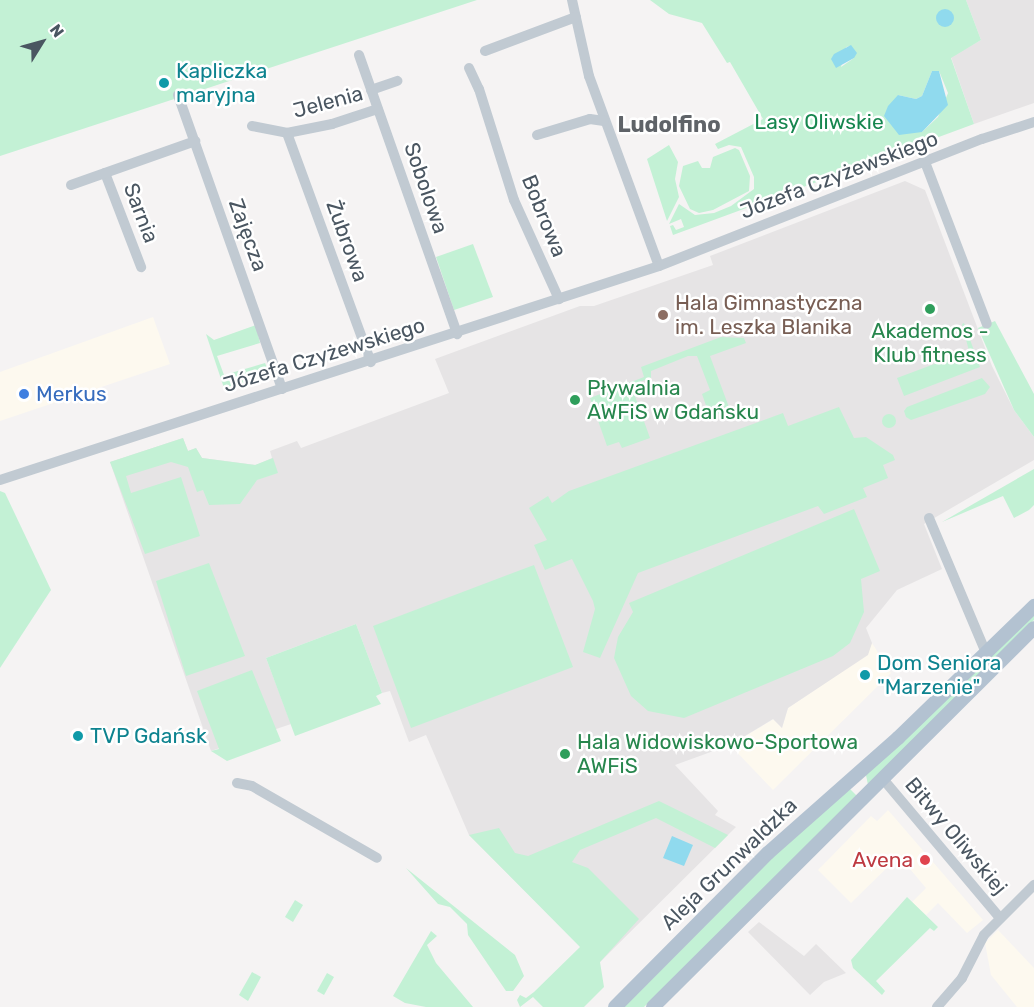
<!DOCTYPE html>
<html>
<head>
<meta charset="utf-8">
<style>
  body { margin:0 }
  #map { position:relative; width:1034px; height:1007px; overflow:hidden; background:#f5f3f3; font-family:Rubik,sans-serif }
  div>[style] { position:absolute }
  .commercial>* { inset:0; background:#fdf9ef }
  .education>* { inset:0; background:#e6e4e5 }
  .green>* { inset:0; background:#c3f1d5 }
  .round { border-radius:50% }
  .water>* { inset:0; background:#90daee }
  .minor>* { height:10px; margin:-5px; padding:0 5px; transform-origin:5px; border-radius:5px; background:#c1cad2 }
  .major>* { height:14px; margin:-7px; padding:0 7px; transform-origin:7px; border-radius:7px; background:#b3c2d1 }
  .dots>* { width:16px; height:16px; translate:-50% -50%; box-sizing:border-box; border:3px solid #fff; border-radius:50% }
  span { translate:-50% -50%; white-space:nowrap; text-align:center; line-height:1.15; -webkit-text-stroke:5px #fff; paint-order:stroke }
  .culture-label { font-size:21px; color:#0d838f }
  .left { translate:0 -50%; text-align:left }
  .street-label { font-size:21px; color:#4a5661 }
  .park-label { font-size:21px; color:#17864f }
  .education-label { font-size:21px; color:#785e54 }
  .leisure-label { font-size:21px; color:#27864d }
  .shop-label { font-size:21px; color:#366cbe }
  .health-label { font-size:21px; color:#be3a42 }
  .right { translate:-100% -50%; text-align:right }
  .neighbourhood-label { font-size:22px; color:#5f6368; font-weight:700 }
  .north { position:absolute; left:12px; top:12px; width:60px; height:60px; -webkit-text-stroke:4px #fff; paint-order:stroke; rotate:53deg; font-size:16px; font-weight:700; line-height:24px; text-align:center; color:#4a5661 }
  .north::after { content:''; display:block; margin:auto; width:21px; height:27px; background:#4a5661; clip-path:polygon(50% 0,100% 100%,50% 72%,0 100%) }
</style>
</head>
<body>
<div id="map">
  <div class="commercial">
    <i style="clip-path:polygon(153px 317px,170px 364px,0 421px,0 372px)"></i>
    <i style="clip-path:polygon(872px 643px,891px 673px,773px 790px,730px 745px,774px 719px,782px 728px,788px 708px,867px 655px)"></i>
    <i style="clip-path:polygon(888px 810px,983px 920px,967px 933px,938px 903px,926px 915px,912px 902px,926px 888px,899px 856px,851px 903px,818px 870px,871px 816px,877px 821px)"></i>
    <i style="clip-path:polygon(998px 930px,1034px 968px,1034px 1007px,1017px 1007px,991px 975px,985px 943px)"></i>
  </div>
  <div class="education">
    <i style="clip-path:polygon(966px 0,1034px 0,1034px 103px,974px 124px,951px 57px,981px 40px)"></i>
    <i style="clip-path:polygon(905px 181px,925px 190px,992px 366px,1014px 410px,1034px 437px,1034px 460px,924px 524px,942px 569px,897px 590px,866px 628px,872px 643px,868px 655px,788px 708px,782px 728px,773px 719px,730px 745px,675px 765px,718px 811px,715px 815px,736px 827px,598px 964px,469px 835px,426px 735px,409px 742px,390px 691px,382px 693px,356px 624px,266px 658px,291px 724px,211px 751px,110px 462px,183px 438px,188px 451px,196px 448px,202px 458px,256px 465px,272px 458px,270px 451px,297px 441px,301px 448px,449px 393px,435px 359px,580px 306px,594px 306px,713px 265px,710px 256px)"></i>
    <i style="clip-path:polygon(759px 922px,804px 956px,816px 944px,846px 973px,824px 982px,810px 995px,748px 932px)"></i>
  </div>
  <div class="green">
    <i style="clip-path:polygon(0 0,477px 0,0 156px)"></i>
    <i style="clip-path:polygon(evenodd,650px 0,966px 0,981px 40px,951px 58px,974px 124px,673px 235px,670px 226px,673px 225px,676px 230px,684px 227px,681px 219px,669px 224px,679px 204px,695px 215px,714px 213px,731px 206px,754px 189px,754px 177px,741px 147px,729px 145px,718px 149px,715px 144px,763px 119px,730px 62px,727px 63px,702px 23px,669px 14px,650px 0,851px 46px,854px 58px,841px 67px,846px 47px,851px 46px,650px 0,932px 71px,939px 71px,948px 93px,938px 117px,922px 132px,898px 95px,916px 99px,922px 96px,932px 71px)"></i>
    <i style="clip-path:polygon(669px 145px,678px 162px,675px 179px,679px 197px,667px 221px,647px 159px)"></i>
    <i style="clip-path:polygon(735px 148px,739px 150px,750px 176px,749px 191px,713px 210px,699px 213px,690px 209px,679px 186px,683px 166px,698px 161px,702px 168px,710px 168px,713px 157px)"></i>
    <i style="clip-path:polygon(473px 244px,493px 297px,454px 310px,436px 257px)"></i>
    <i style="clip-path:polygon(995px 321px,1034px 394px,1034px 437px,1014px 410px,978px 328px)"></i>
    <i style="clip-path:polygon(964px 323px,980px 367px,904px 396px,897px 378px,969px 351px,962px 324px)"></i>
    <i style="clip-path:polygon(256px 325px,260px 343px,217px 356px,224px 375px,265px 363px,270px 375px,224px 388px,206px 334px,214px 340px)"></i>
    <i style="clip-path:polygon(721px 337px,744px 338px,746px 343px,710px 356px,730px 410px,710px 417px,702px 394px,710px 390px,697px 356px,688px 356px,651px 371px,651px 378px,631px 385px,650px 438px,622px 448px,619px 442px,607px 446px,590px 398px,644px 377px,641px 367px)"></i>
    <i style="clip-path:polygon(982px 378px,990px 387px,985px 394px,911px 420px,906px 417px,904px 411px,907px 407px)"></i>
    <i style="clip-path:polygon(839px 407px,854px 438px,866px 437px,893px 455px,895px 460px,883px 465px,888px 478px,863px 488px,867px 497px,824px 514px,818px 506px,638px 573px,600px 658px,583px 652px,595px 609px,593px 601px,572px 559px,545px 570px,534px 545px,547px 540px,529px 508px,548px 496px,552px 503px,569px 491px,783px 413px,788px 426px)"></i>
    <i class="round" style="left:882px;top:414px;width:14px;height:14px"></i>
    <i style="clip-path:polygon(183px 438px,188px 451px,196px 448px,202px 458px,255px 465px,273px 458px,278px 473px,257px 480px,240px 504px,209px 505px,203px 490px,197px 492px,188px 467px,171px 462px,126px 476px,131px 493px,181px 477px,200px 536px,145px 554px,110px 462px)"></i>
    <i style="clip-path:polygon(1034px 469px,1034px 505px,1029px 510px,1014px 518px,1003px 496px,942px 522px)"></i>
    <i style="clip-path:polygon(0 491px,5px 493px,51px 590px,0 668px)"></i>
    <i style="clip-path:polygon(854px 509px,880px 571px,861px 579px,864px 612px,850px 643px,833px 656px,684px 718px,648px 711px,631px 696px,614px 658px,618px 637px,633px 612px,629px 603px)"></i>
    <i style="clip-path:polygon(209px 563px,245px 656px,186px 676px,156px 581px)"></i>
    <i style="clip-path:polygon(534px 565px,573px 667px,411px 728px,373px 626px)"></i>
    <i style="clip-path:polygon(1034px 615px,1034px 620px,868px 785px,866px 775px)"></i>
    <i style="clip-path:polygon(356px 624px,382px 693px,376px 696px,381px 704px,295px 736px,266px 658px)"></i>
    <i style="clip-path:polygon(252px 670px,281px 741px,227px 761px,211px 751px,219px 749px,197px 691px)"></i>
    <i style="clip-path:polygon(850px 789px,857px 796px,644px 1007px,624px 1007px,780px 850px)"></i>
    <i style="clip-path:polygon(659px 801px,728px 835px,715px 848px,656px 818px,580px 850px,572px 862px,588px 868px,639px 919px,600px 962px,604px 987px,584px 1007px,543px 1007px,533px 997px,520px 1007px,517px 1000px,520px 995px,526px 998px,534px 992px,580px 947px,469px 835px,499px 828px,515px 853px,528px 856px)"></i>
    <i style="clip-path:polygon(406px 868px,515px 955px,524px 976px,513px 991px,506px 991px,468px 935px,467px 924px,450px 907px,438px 904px)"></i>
    <i style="clip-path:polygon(907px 897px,938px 927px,934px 931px,930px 928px,876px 981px,885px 991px,882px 995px,853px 968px,851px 960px)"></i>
    <i style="clip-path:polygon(295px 900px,303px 905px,293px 922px,285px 917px)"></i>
    <i style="clip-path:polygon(431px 931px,437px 936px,427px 945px,436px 963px,473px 1007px,426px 1007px,405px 1003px,393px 996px)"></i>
    <i style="clip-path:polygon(252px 972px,261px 977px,248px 1001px,239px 995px)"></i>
    <i style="clip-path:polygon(327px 973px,334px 977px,324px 995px,317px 991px)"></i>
  </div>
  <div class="water">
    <i class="round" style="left:936px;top:9px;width:18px;height:18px"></i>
    <i style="clip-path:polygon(851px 45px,857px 53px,854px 58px,836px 68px,831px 59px,834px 54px)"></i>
    <i style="clip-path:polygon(932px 71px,939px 71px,948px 105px,922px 132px,899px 135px,884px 116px,888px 106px,898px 95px,916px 99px,922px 96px)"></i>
    <i style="clip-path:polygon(672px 836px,693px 845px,684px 866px,663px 858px)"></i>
  </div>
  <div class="minor">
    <i style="left:572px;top:0;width:78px;rotate:77.4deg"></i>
    <i style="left:589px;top:76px;width:202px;rotate:69.8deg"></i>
    <i style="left:485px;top:51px;width:97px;rotate:-20.5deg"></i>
    <i style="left:359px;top:55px;width:296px;rotate:70.6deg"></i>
    <i style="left:469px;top:68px;width:23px;rotate:65deg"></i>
    <i style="left:479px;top:89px;width:116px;rotate:72.5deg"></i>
    <i style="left:514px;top:200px;width:109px;rotate:65.6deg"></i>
    <i style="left:371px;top:90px;width:28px;rotate:-19deg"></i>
    <i style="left:178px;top:95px;width:312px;rotate:70.5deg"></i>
    <i style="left:252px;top:126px;width:36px;rotate:11deg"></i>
    <i style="left:287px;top:133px;width:46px;rotate:-11.3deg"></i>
    <i style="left:332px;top:124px;width:48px;rotate:-18.1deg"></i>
    <i style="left:287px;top:133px;width:244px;rotate:69.9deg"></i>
    <i style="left:537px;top:135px;width:55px;rotate:-16.8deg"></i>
    <i style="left:590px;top:119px;width:14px;rotate:8deg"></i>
    <i style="left:925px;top:162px;width:173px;rotate:69.1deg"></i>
    <i style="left:105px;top:173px;width:101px;rotate:69deg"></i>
    <i style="left:71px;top:185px;width:132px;rotate:-19.5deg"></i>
    <i style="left:0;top:480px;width:693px;rotate:-17.99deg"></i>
    <i style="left:659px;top:266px;width:347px;rotate:-21.5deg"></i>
    <i style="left:982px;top:139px;width:55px;rotate:-18.1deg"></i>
    <i style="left:929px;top:518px;width:147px;rotate:67.1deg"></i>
    <i style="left:883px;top:779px;width:182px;rotate:49.9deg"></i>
    <i style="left:237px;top:783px;width:15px;rotate:11deg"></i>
    <i style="left:252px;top:786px;width:144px;rotate:29.9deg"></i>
    <i style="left:937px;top:1007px;width:38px;rotate:-49deg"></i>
    <i style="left:962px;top:978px;width:48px;rotate:-62.9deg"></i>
    <i style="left:984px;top:935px;width:71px;rotate:-45deg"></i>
  </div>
  <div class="major">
    <i style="left:615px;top:1007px;width:217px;rotate:-45.2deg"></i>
    <i style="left:768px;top:853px;width:174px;rotate:-41.5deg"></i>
    <i style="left:898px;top:738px;width:190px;rotate:-44.1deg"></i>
    <i style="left:653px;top:1007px;width:537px;rotate:-44.85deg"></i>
  </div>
  <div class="dots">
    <i style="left:164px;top:83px;background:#0f9aa8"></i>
    <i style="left:930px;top:309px;background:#2e9e5b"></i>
    <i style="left:663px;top:315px;background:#8d6e63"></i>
    <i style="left:24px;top:394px;background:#3f7fe0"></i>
    <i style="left:575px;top:400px;background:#2e9e5b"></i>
    <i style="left:865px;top:675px;background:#0f9aa8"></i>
    <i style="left:78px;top:736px;background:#0f9aa8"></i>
    <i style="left:565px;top:754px;background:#2e9e5b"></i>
    <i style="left:925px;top:860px;background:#e0444e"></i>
  </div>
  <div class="culture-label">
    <span class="left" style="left:176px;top:83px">Kapliczka<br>maryjna</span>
    <span class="left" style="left:877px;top:675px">Dom Seniora<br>"Marzenie"</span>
    <span class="left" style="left:90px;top:736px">TVP Gdańsk</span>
  </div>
  <div class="street-label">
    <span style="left:328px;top:102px;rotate:-15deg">Jelenia</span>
    <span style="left:839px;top:175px;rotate:-21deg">Józefa Czyżewskiego</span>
    <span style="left:426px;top:188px;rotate:71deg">Sobolowa</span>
    <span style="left:141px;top:213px;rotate:69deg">Sarnia</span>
    <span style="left:544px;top:216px;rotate:68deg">Bobrowa</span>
    <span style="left:248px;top:235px;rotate:70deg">Zajęcza</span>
    <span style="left:347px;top:241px;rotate:70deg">Żubrowa</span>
    <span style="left:324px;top:355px;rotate:-17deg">Józefa Czyżewskiego</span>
    <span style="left:956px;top:836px;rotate:50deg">Bitwy Oliwskiej</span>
    <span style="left:729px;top:864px;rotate:-44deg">Aleja Grunwaldzka</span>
  </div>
  <div class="park-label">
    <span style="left:819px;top:122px">Lasy Oliwskie</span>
  </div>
  <div class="education-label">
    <span class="left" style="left:675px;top:315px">Hala Gimnastyczna<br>im. Leszka Blanika</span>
  </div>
  <div class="leisure-label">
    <span style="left:930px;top:343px">Akademos -<br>Klub fitness</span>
    <span class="left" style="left:587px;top:400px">Pływalnia<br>AWFiS w Gdańsku</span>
    <span class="left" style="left:577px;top:754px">Hala Widowiskowo-Sportowa<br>AWFiS</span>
  </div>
  <div class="shop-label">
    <span class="left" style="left:36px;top:394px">Merkus</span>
  </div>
  <div class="health-label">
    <span class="right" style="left:913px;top:860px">Avena</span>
  </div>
  <div class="neighbourhood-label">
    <span style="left:669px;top:125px">Ludolfino</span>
  </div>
  <div class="north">N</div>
</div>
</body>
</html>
